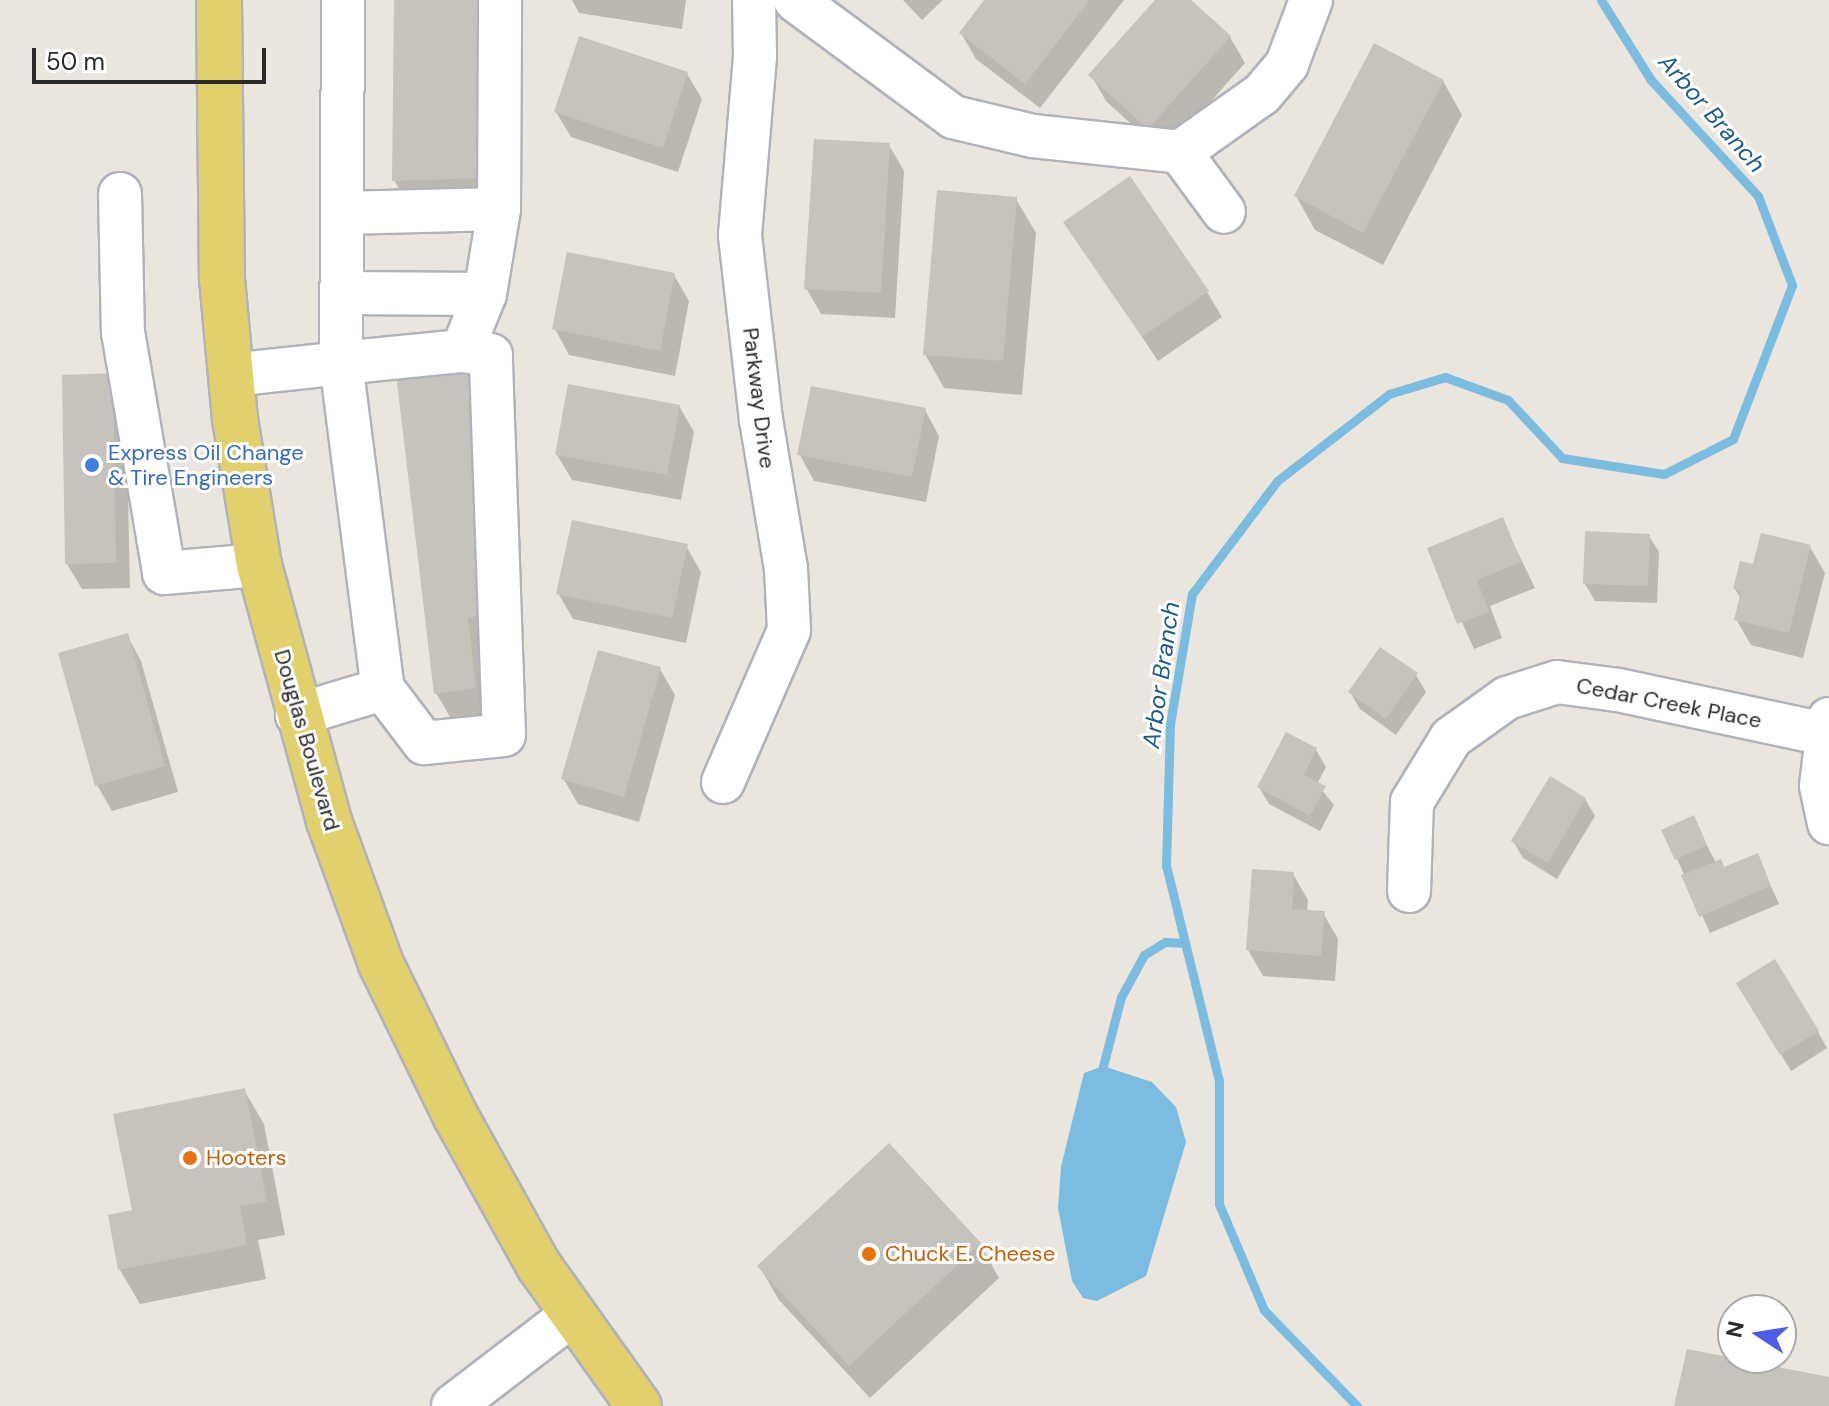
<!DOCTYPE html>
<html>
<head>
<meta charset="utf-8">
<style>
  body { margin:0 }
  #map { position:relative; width:1829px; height:1406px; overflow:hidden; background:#eae6dd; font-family:"DM Sans",sans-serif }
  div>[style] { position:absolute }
  .water>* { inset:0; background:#7bbde1 }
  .shadow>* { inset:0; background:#0003 }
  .stream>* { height:9px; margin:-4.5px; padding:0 4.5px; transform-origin:4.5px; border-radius:4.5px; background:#7bbde1 }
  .building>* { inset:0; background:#c6c2bc }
  .roads { filter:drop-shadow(2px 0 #b0b2bc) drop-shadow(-2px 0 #b0b2bc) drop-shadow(0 2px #b0b2bc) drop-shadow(0 -2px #b0b2bc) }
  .minor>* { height:42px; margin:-21px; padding:0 21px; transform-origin:21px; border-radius:21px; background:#fff }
  .major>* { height:44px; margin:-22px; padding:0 22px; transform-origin:22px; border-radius:22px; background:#e1d06b }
  .dots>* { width:22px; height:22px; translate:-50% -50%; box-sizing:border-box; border:4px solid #fff; border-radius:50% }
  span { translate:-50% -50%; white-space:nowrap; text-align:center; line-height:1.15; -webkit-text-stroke:6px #fff; paint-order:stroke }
  .street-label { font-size:22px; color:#2a2a2a }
  .shop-label { font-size:22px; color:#366cbe }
  .left { translate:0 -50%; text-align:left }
  .food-label { font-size:22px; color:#c56008 }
  .water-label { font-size:24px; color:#1c5b8b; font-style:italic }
  .north { position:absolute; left:1717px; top:1294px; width:80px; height:80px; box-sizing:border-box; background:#fff; border:2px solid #aaa; border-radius:50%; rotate:282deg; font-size:22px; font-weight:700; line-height:32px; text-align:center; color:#2a2a2a }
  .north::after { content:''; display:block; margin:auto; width:28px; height:36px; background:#4e5de6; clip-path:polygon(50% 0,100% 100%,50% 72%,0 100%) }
  .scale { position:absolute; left:32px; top:48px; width:234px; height:36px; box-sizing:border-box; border:4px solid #2a2a2a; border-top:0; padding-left:10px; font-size:24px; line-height:28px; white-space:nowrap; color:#2a2a2a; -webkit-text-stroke:6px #fff; paint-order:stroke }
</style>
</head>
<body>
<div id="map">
  <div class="water">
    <i style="clip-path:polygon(1103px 1066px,1152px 1082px,1176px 1107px,1186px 1142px,1146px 1276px,1097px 1301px,1083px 1298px,1072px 1281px,1058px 1208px,1061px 1167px,1084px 1073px)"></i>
  </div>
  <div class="shadow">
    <i style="clip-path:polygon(396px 0,505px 211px,414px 214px,394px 180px)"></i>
    <i style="clip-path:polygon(572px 0,686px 0,682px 29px,579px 13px)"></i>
    <i style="clip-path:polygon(903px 0,943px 0,922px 20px)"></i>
    <i style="clip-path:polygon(987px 0,1124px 0,1040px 108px,976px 59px,961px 33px)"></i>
    <i style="clip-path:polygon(1158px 0,1188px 0,1230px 37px,1245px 63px,1164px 154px,1106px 101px,1091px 75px)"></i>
    <i style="clip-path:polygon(687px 74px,702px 99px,678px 172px,571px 137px,556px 112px)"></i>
    <i style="clip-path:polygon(1443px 81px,1462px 115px,1383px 265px,1315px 230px,1296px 196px)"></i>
    <i style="clip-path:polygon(889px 145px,904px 171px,895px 318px,821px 314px,806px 288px)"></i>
    <i style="clip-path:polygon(1016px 199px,1036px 233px,1022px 395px,944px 388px,925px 354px)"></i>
    <i style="clip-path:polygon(1066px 222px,1207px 292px,1222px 317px,1158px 361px)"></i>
    <i style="clip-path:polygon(674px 275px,689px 301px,675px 376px,569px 355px,555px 329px)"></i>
    <i style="clip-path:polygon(476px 367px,494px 722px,456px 727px,436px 693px)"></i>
    <i style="clip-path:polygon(64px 377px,126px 401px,130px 588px,82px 589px,67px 564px)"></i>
    <i style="clip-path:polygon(679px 406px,694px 432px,681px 500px,572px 480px,557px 455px)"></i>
    <i style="clip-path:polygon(925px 410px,939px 436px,926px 502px,814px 481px,800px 455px)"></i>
    <i style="clip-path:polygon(1502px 520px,1535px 588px,1490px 606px,1502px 638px,1474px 649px,1429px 549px)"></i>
    <i style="clip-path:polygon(1649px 536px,1659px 552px,1657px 603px,1595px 601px,1585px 584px)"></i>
    <i style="clip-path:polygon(686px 546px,701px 572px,686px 643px,573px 619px,558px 593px)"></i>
    <i style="clip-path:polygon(1810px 547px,1825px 573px,1803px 658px,1751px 645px,1736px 619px,1741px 599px,1735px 589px,1754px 566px)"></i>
    <i style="clip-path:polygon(127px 635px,141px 661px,178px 792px,112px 811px,97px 785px)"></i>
    <i style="clip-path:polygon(660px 669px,675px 695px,639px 822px,578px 804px,563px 778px)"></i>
    <i style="clip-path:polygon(1416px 675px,1426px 692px,1396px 735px,1360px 709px,1350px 692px)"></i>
    <i style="clip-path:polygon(1316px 750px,1326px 767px,1317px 784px,1334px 805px,1320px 831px,1269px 804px,1259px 787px)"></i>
    <i style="clip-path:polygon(1585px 799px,1595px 816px,1557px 879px,1523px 858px,1513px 841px)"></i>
    <i style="clip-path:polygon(1693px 818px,1716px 863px,1724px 869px,1757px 856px,1779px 904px,1710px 933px,1677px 859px)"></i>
    <i style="clip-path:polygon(1293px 874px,1308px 900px,1307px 912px,1323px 913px,1338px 939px,1335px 981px,1263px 976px,1248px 950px)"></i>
    <i style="clip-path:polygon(1739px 984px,1818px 1032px,1827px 1048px,1791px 1071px)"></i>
    <i style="clip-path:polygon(244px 1090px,264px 1124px,285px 1235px,258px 1240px,266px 1279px,140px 1304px,120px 1270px,110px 1217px,135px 1212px)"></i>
    <i style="clip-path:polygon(889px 1146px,980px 1244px,999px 1278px,870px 1398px,779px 1300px,759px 1266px)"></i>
  </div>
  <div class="stream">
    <i style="left:1103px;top:1066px;width:71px;rotate:-75.4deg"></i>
    <i style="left:1121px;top:997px;width:48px;rotate:-61.3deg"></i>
    <i style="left:1144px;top:955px;width:25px;rotate:-32deg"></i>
    <i style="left:1165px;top:942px;width:20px;rotate:3deg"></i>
    <i style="left:1357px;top:1406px;width:134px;rotate:-134.1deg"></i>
    <i style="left:1264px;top:1310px;width:115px;rotate:-113deg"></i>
    <i style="left:1219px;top:1204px;width:123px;rotate:-90deg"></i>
    <i style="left:1219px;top:1081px;width:221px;rotate:-103.8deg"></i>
    <i style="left:1166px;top:866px;width:142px;rotate:-88.4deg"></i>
    <i style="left:1170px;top:724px;width:132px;rotate:-80.4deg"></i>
    <i style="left:1192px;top:594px;width:141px;rotate:-53deg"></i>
    <i style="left:1277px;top:481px;width:142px;rotate:-37.8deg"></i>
    <i style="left:1389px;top:394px;width:59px;rotate:-16.9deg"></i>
    <i style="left:1445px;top:377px;width:67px;rotate:20.1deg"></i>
    <i style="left:1508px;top:400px;width:79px;rotate:47deg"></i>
    <i style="left:1562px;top:458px;width:103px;rotate:8.9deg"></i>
    <i style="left:1664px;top:474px;width:77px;rotate:-26.9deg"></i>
    <i style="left:1733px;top:439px;width:165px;rotate:-69deg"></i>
    <i style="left:1792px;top:285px;width:95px;rotate:-110.9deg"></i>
    <i style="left:1758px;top:196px;width:158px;rotate:-132.7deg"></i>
    <i style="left:1651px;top:80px;width:94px;rotate:-122deg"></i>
  </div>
  <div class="building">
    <i style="clip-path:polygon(394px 0,489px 0,486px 178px,392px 181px)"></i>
    <i style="clip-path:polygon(984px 0,1090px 0,1025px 84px,959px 33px)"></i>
    <i style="clip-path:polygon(1155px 0,1191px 0,1231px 36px,1148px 129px,1088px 75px)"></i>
    <i style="clip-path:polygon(579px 36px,688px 72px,663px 148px,554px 112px)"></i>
    <i style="clip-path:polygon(1374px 43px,1444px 80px,1363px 233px,1294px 196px)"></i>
    <i style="clip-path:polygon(814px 139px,890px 143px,881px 293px,804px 289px)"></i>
    <i style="clip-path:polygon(1130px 176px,1209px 291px,1142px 337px,1063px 222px)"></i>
    <i style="clip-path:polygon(937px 190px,1017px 197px,1003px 361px,923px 355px)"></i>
    <i style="clip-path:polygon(567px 252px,675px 273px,660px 351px,552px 329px)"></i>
    <i style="clip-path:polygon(477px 365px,486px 614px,468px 618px,476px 688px,434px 694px,396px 374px)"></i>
    <i style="clip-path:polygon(113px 373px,116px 563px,65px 564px,62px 375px)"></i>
    <i style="clip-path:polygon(568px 384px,680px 405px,667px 475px,555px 455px)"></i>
    <i style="clip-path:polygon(811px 386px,926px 408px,912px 477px,797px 455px)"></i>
    <i style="clip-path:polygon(1503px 517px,1521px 562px,1477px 580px,1489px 612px,1457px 624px,1427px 548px)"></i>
    <i style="clip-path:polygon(572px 520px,688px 544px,672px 618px,556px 594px)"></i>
    <i style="clip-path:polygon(1585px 531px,1650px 534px,1648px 586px,1583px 584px)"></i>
    <i style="clip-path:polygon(1761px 533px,1811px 545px,1789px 633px,1734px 620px,1741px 591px,1733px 589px,1740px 561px,1753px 564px)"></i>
    <i style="clip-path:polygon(128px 633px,165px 766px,95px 786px,58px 653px)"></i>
    <i style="clip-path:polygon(1380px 647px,1418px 673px,1386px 719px,1348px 692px)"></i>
    <i style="clip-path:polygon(598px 650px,661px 667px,624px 797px,561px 779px)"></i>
    <i style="clip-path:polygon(1286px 732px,1317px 748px,1304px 775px,1326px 786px,1310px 816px,1257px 787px)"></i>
    <i style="clip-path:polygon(1550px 776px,1586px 798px,1548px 863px,1511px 841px)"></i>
    <i style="clip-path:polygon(1694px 815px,1707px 845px,1675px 860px,1661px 830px)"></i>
    <i style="clip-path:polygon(1758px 853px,1771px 886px,1699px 917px,1681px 875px,1721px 859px,1724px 867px)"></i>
    <i style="clip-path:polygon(1252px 869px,1294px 872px,1292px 909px,1325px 911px,1321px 956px,1246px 950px)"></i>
    <i style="clip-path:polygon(1775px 959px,1819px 1031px,1780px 1055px,1736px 983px)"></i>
    <i style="clip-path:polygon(245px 1088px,267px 1201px,240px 1206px,247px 1245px,118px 1270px,108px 1215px,132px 1210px,113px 1114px)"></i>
    <i style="clip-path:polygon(889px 1143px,981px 1243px,849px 1366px,757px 1266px)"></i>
    <i style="clip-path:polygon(1687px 1349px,1829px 1377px,1829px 1406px,1674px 1406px)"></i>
  </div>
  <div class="roads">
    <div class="minor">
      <i style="left:343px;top:0;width:363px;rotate:90.3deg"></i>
      <i style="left:341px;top:363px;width:122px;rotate:-5.7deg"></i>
      <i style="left:795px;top:0;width:197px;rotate:36.5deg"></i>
      <i style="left:953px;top:117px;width:82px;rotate:13.4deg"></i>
      <i style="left:1033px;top:136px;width:148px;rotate:6.2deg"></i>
      <i style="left:1180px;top:152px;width:100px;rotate:-35.3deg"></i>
      <i style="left:1262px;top:94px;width:39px;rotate:-50deg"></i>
      <i style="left:1287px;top:64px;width:68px;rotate:-69.4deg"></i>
      <i style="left:1180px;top:152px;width:74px;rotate:53.7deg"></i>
      <i style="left:120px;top:194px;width:138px;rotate:88.8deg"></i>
      <i style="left:123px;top:332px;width:244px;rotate:80.3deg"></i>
      <i style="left:164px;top:573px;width:95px;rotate:-4.8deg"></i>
      <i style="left:342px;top:213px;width:157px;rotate:-1.5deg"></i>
      <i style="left:342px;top:293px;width:143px;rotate:0.4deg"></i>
      <i style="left:231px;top:375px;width:111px;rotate:-6.2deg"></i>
      <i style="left:341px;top:363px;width:329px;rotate:82.7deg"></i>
      <i style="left:383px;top:689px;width:90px;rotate:163.2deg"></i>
      <i style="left:383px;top:689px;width:68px;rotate:52.8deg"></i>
      <i style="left:424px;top:743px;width:80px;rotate:-5.7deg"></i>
      <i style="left:504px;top:735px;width:380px;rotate:-92deg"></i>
      <i style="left:491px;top:355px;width:29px;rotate:-172deg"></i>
      <i style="left:462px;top:351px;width:61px;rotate:-68deg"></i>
      <i style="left:485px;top:294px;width:86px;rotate:-80.6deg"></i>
      <i style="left:499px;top:209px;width:209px;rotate:-89.7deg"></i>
      <i style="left:1829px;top:719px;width:67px;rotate:96.8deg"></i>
      <i style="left:1821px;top:786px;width:38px;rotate:78deg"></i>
      <i style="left:723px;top:782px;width:166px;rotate:-66.5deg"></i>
      <i style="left:789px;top:630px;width:61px;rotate:-92.8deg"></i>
      <i style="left:786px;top:569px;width:151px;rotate:-99.5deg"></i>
      <i style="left:761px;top:420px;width:186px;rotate:-96.5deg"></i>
      <i style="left:740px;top:235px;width:180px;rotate:-85.2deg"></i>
      <i style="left:755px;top:56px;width:56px;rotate:-91deg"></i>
      <i style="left:1409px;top:891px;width:89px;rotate:-88.1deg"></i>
      <i style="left:1412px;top:802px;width:75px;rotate:-58.6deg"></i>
      <i style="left:1451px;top:738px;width:69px;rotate:-35.5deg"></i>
      <i style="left:1507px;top:698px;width:52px;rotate:-17.7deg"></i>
      <i style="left:1557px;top:682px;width:62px;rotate:7.5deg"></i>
      <i style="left:1618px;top:690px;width:212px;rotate:12deg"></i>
      <i style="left:453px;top:1406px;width:151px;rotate:-37.5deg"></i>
    </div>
    <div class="major">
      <i style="left:219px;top:0;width:279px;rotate:89.4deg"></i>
      <i style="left:222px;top:279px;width:141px;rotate:84.7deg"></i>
      <i style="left:235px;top:419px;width:148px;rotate:80.7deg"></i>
      <i style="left:259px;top:565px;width:265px;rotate:74.7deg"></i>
      <i style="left:329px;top:821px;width:152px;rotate:70deg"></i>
      <i style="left:381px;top:964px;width:170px;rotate:63.9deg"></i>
      <i style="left:456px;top:1117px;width:171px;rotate:60.9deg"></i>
      <i style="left:539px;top:1266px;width:172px;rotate:54.5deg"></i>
    </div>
  </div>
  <div class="dots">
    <i style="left:92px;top:465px;background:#3f7fe0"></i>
    <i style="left:190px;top:1158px;background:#e8710a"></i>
    <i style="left:869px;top:1254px;background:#e8710a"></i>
  </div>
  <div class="street-label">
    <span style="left:759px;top:398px;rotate:83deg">Parkway Drive</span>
    <span style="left:1669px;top:703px;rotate:11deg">Cedar Creek Place</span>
    <span style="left:307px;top:740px;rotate:74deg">Douglas Boulevard</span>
  </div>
  <div class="shop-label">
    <span class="left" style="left:108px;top:465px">Express Oil Change<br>&amp; Tire Engineers</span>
  </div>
  <div class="food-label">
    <span class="left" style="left:206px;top:1158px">Hooters</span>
    <span class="left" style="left:885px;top:1254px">Chuck E. Cheese</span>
  </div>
  <div class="water-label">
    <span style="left:1712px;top:113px;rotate:49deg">Arbor Branch</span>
    <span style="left:1161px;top:675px;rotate:-82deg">Arbor Branch</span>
  </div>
  <div class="north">N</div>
  <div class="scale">50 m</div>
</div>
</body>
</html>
